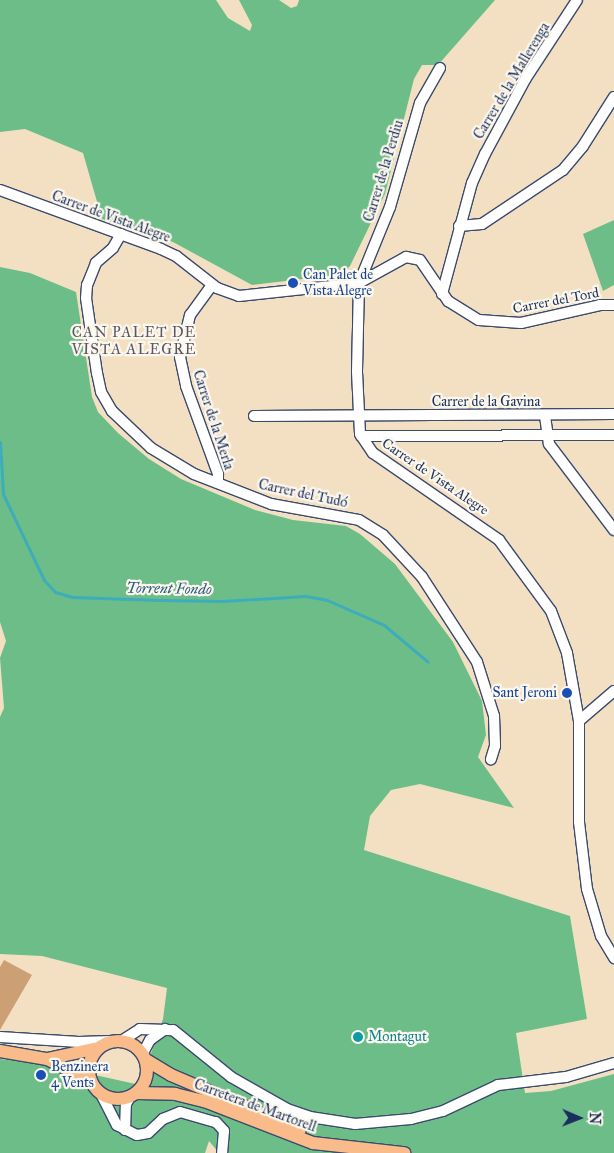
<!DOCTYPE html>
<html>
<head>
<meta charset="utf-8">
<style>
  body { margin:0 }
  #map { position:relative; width:614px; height:1153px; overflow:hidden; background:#f3e0c3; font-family:"IM FELL Great Primer",serif }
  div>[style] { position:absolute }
  .forest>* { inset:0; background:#6dbd88 }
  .stream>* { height:3px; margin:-1.5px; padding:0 1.5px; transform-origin:1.5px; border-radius:1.5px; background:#3eadbb }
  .building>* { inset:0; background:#cc9f75 }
  .roads { filter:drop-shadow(1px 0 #3b4a6d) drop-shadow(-1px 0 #3b4a6d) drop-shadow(0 1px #3b4a6d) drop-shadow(0 -1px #3b4a6d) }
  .minor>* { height:10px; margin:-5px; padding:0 5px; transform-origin:5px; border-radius:5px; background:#fff }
  .major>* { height:12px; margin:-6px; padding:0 6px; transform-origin:6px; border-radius:6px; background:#fabb8b }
  .major>.ring { margin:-6px; padding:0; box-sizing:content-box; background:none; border:12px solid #fabb8b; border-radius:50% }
  .dots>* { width:14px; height:14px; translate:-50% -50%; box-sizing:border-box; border:2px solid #fbf7ec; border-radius:50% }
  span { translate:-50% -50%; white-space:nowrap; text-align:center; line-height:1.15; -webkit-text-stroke:4.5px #fbf7ec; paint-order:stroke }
  .street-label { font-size:14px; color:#1b2f5e }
  .transit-label { font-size:14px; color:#164399 }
  .left { translate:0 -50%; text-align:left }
  .right { translate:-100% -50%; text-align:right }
  .culture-label { font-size:14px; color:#0d838f }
  .neighbourhood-label { font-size:15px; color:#595666; letter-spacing:1px }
  .water-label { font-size:15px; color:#275b7f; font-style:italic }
  .north { position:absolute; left:554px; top:1093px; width:50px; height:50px; -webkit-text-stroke:4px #fbf7ec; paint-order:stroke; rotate:91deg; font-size:14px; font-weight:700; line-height:20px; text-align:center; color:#1b2f5e }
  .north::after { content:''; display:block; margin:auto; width:18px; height:22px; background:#1b2f5e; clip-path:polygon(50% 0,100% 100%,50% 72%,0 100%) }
</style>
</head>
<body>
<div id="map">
  <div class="forest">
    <i style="clip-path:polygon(0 0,216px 0,228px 18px,250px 31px,252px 25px,239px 0,279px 0,291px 8px,297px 6px,299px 0,495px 0,438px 65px,422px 65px,414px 79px,385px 194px,350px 266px,345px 271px,328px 276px,252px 285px,173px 242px,102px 219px,83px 153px,25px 129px,0 132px)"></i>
    <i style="clip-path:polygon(614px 220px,614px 285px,603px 291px,583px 234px)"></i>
    <i style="clip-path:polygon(0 267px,30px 273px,76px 292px,92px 397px,98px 412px,118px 433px,149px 459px,181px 479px,255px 510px,293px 520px,346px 526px,360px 534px,395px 564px,453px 642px,482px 701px,486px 735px,478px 757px,514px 808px,420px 784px,391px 790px,370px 816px,364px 850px,570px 916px,587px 1019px,516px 1033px,525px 1093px,551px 1091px,614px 1074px,614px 1153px,219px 1153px,209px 1141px,205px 1153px,0 1153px,0 1059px,41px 1063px,140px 1085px,163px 1019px,167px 988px,42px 956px,0 954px,0 717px,4px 708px,0 658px,6px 641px,0 622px)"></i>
  </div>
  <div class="stream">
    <i style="left:0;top:442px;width:52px;rotate:86.7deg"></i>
    <i style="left:3px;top:494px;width:95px;rotate:64.5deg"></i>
    <i style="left:44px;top:580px;width:16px;rotate:47deg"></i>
    <i style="left:55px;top:592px;width:18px;rotate:16deg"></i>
    <i style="left:72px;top:597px;width:87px;rotate:2deg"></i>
    <i style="left:159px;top:600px;width:63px;rotate:0.9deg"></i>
    <i style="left:222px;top:601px;width:83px;rotate:-3.4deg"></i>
    <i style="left:305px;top:596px;width:22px;rotate:10deg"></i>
    <i style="left:327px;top:600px;width:62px;rotate:23.7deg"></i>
    <i style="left:384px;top:625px;width:57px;rotate:40.1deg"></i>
  </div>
  <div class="building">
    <i style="clip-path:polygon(4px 960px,32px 975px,0 1030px,0 967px)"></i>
  </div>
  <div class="roads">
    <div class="minor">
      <i style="left:440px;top:68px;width:40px;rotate:119.7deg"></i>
      <i style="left:420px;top:103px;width:108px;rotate:106.1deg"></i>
      <i style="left:390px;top:207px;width:82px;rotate:112.2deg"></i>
      <i style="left:359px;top:283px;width:89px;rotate:91.3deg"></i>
      <i style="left:357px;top:372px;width:62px;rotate:87.2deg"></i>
      <i style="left:360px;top:434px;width:23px;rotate:56deg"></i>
      <i style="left:373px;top:453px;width:153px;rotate:34.6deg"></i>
      <i style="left:499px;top:540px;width:88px;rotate:53.8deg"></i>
      <i style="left:551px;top:611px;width:45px;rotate:69.1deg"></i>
      <i style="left:567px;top:653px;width:69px;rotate:80deg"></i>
      <i style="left:579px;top:721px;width:101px;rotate:90deg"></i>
      <i style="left:579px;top:822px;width:67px;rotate:83.2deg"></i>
      <i style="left:587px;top:889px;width:49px;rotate:73.4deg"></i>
      <i style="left:601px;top:936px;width:26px;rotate:59deg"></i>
      <i style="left:0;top:190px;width:171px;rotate:20.1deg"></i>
      <i style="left:161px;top:249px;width:17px;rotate:25deg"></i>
      <i style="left:176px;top:256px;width:52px;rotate:38deg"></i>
      <i style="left:217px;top:288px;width:23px;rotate:20deg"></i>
      <i style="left:239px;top:296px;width:121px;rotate:-6.2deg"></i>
      <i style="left:359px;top:283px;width:54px;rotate:-29deg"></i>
      <i style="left:406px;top:257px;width:14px;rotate:12deg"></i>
      <i style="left:420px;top:260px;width:50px;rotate:55.7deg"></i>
      <i style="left:448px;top:301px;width:36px;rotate:32deg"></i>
      <i style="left:479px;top:320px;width:42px;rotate:4.1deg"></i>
      <i style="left:521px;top:323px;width:81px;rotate:-12.8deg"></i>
      <i style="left:600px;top:305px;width:14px"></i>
      <i style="left:459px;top:226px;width:23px;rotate:-5deg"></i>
      <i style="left:482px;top:224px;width:97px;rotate:-33.7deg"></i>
      <i style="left:563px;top:170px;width:31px;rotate:-50deg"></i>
      <i style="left:583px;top:146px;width:58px;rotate:-57.7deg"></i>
      <i style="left:121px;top:234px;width:16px;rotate:120deg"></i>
      <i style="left:113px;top:248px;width:23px;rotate:139deg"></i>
      <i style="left:96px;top:263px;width:24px;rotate:112deg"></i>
      <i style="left:87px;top:285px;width:13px;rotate:94deg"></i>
      <i style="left:86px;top:298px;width:76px;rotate:81.7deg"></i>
      <i style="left:97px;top:373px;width:19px;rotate:78deg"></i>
      <i style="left:101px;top:392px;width:22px;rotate:60deg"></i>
      <i style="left:112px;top:411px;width:54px;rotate:43.5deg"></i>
      <i style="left:151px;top:448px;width:50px;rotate:31.2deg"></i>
      <i style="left:194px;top:474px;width:83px;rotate:21.3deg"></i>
      <i style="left:271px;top:504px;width:89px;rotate:10.3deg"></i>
      <i style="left:359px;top:520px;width:28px;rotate:32deg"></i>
      <i style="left:383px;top:535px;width:57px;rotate:47.1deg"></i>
      <i style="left:422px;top:577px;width:101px;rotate:57.1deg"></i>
      <i style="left:477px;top:662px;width:57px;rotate:72.5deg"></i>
      <i style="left:494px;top:716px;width:30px;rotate:88deg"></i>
      <i style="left:495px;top:746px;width:14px;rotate:107deg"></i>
      <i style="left:212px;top:285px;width:37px;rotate:126deg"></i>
      <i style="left:190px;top:315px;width:43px;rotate:103.4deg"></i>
      <i style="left:180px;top:357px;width:30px;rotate:78deg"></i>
      <i style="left:186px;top:386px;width:94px;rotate:70deg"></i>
      <i style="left:218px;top:474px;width:9px;rotate:90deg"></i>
      <i style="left:442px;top:294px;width:115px;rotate:-74.9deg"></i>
      <i style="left:472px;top:183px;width:32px;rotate:-66deg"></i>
      <i style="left:485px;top:154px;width:86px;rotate:-61.7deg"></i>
      <i style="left:526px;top:78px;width:93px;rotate:-56.8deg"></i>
      <i style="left:254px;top:416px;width:360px;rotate:-0.3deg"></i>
      <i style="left:545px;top:416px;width:28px;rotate:82deg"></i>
      <i style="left:549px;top:444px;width:108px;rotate:52.9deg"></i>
      <i style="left:361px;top:436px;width:253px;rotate:-0.2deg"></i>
      <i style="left:579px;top:721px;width:46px;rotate:-40.6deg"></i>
      <i style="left:0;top:1037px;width:79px;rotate:3.6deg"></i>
      <i style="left:79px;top:1042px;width:32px;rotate:-2deg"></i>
      <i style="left:123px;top:1040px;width:20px;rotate:-33deg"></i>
      <i style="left:140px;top:1029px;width:33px;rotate:2deg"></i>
      <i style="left:173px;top:1030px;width:75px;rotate:39deg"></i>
      <i style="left:231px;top:1077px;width:64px;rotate:29.7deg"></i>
      <i style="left:287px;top:1109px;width:24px;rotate:19deg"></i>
      <i style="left:310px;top:1117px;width:46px;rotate:8.8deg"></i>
      <i style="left:355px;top:1124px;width:56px;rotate:-5.1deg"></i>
      <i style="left:411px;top:1119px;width:33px;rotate:-14deg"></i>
      <i style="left:443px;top:1111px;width:61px;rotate:-25.3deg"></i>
      <i style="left:498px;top:1085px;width:68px;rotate:-6.7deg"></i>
      <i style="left:566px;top:1077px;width:50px;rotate:-16.3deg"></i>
      <i style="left:143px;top:1053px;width:15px;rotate:-62deg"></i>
      <i style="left:150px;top:1040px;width:19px;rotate:-36deg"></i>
      <i style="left:101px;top:1094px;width:35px;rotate:63deg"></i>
      <i style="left:117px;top:1125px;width:22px;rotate:27deg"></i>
      <i style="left:137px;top:1135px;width:11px;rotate:-10deg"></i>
      <i style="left:148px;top:1133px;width:21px;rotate:-43deg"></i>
      <i style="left:163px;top:1119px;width:18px;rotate:-22deg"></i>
      <i style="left:180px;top:1112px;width:37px;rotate:16deg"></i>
      <i style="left:216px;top:1122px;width:12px;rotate:48deg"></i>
      <i style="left:224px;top:1131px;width:22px;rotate:95deg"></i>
      <i style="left:125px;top:1130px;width:26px;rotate:-88deg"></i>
      <i style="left:126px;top:1104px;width:8px;rotate:-60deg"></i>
    </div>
    <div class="major">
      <i class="ring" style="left:89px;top:1041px;width:46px;height:46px"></i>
      <i style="left:0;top:1051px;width:48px;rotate:9.7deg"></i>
      <i style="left:47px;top:1059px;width:49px;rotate:26.6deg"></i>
      <i style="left:47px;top:1059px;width:52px;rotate:-12.2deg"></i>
      <i style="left:146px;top:1060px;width:29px;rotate:31deg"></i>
      <i style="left:171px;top:1075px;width:140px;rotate:23.1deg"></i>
      <i style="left:136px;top:1093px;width:39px;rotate:1deg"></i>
      <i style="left:175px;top:1094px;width:30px;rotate:14deg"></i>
      <i style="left:204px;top:1101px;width:117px;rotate:21.1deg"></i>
      <i style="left:313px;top:1143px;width:92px;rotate:6.3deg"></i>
    </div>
  </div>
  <div class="dots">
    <i style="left:293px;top:283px;background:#1a4fb4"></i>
    <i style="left:567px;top:693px;background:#1a4fb4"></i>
    <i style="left:358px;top:1037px;background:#0f9aa8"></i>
    <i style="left:41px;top:1075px;background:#1a4fb4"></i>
  </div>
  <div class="street-label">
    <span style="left:512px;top:81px;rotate:-59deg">Carrer de la Mallerenga</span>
    <span style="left:384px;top:171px;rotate:-73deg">Carrer de la Perdiu</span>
    <span style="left:111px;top:217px;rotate:20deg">Carrer de Vista Alegre</span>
    <span style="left:556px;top:301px;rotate:-11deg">Carrer del Tord</span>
    <span style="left:486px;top:402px">Carrer de la Gavina</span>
    <span style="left:213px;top:420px;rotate:72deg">Carrer de la Merla</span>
    <span style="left:435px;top:477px;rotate:34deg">Carrer de Vista Alegre</span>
    <span style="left:303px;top:494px;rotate:12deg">Carrer del Tudó</span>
    <span style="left:255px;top:1106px;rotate:20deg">Carretera de Martorell</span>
  </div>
  <div class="transit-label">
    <span class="left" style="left:303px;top:283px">Can Palet de<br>Vista Alegre</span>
    <span class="right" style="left:557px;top:693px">Sant Jeroni</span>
    <span class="left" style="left:51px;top:1075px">Benzinera<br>4 Vents</span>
  </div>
  <div class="culture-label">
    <span class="left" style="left:368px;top:1037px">Montagut</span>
  </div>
  <div class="neighbourhood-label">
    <span style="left:134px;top:341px">CAN PALET DE<br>VISTA ALEGRE</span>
  </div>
  <div class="water-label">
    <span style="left:169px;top:589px;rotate:1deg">Torrent Fondo</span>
  </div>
  <div class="north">N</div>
</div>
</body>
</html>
